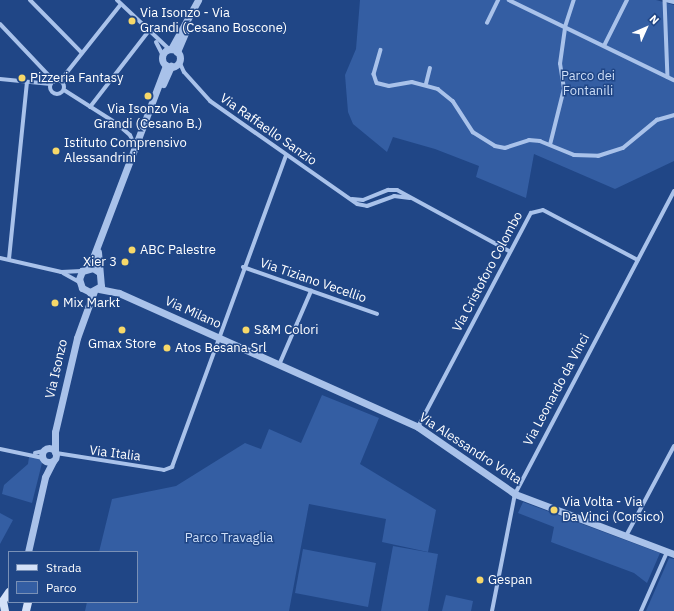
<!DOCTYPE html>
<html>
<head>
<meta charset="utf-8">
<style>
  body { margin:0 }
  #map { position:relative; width:674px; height:611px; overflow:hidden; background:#204686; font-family:"IBM Plex Sans",sans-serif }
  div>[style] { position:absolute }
  .green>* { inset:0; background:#345ea3 }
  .pedestrian>* { height:3.5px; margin:-1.75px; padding:0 1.75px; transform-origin:1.75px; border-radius:1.75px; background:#a9c2ea }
  .minor>* { height:4px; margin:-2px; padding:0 2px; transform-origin:2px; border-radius:2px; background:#a9c2ea }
  .minor>.ring { margin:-2px; padding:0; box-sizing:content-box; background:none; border:4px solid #a9c2ea; border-radius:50% }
  .tertiary>* { height:7px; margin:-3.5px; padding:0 3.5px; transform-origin:3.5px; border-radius:3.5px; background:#a9c2ea }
  .tertiary>.ring { margin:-3.5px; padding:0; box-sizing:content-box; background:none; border:7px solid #a9c2ea; border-radius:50% }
  .secondary>* { height:8px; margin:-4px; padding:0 4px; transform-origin:4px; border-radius:4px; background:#d4e1f8 }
  .dots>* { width:11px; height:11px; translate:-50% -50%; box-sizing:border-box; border:2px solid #204686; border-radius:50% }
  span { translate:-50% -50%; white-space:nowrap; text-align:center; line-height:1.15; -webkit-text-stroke:3px #204686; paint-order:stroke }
  .poi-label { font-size:13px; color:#fff }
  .left { translate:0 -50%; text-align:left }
  .right { translate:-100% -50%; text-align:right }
  .park-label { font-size:13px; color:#cddef7 }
  .street-label { font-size:13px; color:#fff }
  .legend { position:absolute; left:8px; top:551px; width:130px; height:52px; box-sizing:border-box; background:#204686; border:1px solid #7990b6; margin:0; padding:5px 7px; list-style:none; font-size:12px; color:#fff }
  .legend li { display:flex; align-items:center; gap:8px; height:20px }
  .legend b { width:20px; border:1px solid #7990b6 }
  .north { position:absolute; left:626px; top:8px; width:40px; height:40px; -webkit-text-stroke:3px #204686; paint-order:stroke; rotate:45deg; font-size:11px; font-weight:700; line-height:16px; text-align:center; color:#fff }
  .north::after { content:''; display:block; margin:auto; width:14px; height:18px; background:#fff; clip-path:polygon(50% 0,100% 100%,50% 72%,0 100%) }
</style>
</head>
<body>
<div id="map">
  <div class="green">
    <i style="clip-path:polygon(360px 0,656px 0,674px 5px,674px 161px,615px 189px,534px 154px,526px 198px,476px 177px,479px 166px,435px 149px,393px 137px,387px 152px,353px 124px,348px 112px,345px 75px,356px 49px)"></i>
    <i style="clip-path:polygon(322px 395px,379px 418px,360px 464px,436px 510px,428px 552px,382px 542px,386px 519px,309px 504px,289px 611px,85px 611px,87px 602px,137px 602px,137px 552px,99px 552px,112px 499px,176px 486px,245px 443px,261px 449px,269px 429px,301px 443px)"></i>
    <i style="clip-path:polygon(29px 457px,43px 459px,32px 503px,2px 494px,4px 485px,28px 464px)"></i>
    <i style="clip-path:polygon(523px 502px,660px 553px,647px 583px,634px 573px,551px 542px,554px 527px,518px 513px)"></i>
    <i style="clip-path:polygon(0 513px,13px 520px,0 544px)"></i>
    <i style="clip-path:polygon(393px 546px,438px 554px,428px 611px,381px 611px)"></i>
    <i style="clip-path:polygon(303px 549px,376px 563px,368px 607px,295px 593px)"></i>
    <i style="clip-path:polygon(669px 558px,674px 559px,674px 611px,646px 611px)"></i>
    <i style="clip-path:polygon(446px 595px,473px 601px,471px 611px,442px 611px)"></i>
  </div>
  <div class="pedestrian">
    <i style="left:509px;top:0;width:183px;rotate:25.9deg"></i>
    <i style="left:665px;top:0;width:77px;rotate:87.8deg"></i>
    <i style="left:666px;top:0;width:8px;rotate:14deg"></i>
    <i style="left:487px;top:23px;width:25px;rotate:-64deg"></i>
    <i style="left:604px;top:46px;width:51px;rotate:-63.4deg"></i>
    <i style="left:381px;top:50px;width:25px;rotate:106deg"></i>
    <i style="left:374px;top:74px;width:9px;rotate:72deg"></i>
    <i style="left:377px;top:83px;width:12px;rotate:14deg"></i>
    <i style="left:389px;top:86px;width:23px;rotate:-10deg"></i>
    <i style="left:412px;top:82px;width:27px;rotate:15deg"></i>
    <i style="left:438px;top:89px;width:19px;rotate:39deg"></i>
    <i style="left:453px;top:101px;width:37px;rotate:57deg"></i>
    <i style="left:473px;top:132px;width:26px;rotate:32deg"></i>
    <i style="left:495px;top:146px;width:10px;rotate:11deg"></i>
    <i style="left:505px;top:148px;width:25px;rotate:-18deg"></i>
    <i style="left:529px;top:140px;width:11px;rotate:5deg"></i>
    <i style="left:540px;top:141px;width:37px;rotate:22deg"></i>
    <i style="left:574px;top:155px;width:24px;rotate:2deg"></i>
    <i style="left:598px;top:156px;width:26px;rotate:-18deg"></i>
    <i style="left:623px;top:148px;width:44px;rotate:-39.5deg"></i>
    <i style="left:657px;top:120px;width:18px;rotate:-16deg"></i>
    <i style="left:426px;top:84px;width:16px;rotate:-76deg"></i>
    <i style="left:550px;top:145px;width:58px;rotate:-76deg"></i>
    <i style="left:564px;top:89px;width:25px;rotate:-99deg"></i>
    <i style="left:560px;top:64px;width:37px;rotate:-82deg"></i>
    <i style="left:565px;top:27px;width:28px;rotate:-72deg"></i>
  </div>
  <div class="minor">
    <i style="left:30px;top:0;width:74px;rotate:45.5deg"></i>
    <i style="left:117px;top:0;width:71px;rotate:43.3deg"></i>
    <i style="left:0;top:24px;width:79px;rotate:46.5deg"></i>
    <i style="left:156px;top:42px;width:16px;rotate:63deg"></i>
    <i style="left:179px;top:61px;width:12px;rotate:66deg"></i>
    <i style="left:184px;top:72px;width:39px;rotate:48deg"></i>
    <i style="left:210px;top:101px;width:179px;rotate:35deg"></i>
    <i style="left:357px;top:204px;width:10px;rotate:11deg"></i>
    <i style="left:367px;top:206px;width:29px;rotate:-20deg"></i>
    <i style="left:394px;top:196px;width:16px;rotate:7deg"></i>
    <i style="left:0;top:79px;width:51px;rotate:5.6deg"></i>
    <i class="ring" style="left:50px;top:80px;width:10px;height:10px"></i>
    <i style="left:60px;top:81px;width:98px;rotate:-51.6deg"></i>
    <i style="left:64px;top:90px;width:62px;rotate:32.4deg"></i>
    <i style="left:116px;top:123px;width:18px;rotate:41deg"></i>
    <i style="left:130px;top:135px;width:12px;rotate:66deg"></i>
    <i style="left:90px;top:107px;width:95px;rotate:-52.3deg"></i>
    <i style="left:352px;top:199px;width:11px;rotate:5deg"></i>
    <i style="left:363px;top:200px;width:27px;rotate:-22deg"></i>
    <i style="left:388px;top:190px;width:9px"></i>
    <i style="left:397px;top:190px;width:128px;rotate:28.6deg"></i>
    <i style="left:0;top:258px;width:63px;rotate:12.9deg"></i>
    <i style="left:61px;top:272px;width:21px;rotate:-3deg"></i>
    <i style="left:9px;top:259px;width:178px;rotate:-84.2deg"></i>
    <i style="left:243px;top:267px;width:142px;rotate:19.3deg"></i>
    <i style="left:63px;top:273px;width:18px;rotate:29deg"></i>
    <i style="left:279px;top:365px;width:81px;rotate:-66.6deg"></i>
    <i style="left:418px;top:427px;width:242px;rotate:-62.2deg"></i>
    <i style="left:531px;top:213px;width:12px;rotate:-14deg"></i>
    <i style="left:543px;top:210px;width:107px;rotate:27.8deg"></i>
    <i style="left:0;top:449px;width:44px;rotate:11.8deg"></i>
    <i style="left:35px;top:453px;width:9px;rotate:-13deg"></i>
    <i style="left:56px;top:453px;width:109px;rotate:8.9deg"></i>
    <i style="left:164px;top:470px;width:9px;rotate:-21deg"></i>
    <i style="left:172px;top:467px;width:332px;rotate:-69.9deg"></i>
    <i style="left:626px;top:536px;width:102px;rotate:-61.9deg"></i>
    <i style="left:492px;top:611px;width:119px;rotate:-78.9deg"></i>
    <i style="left:515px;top:494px;width:342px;rotate:-62.3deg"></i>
    <i style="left:641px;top:611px;width:64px;rotate:-66.2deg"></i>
  </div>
  <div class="tertiary">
    <i style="left:171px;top:49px;width:56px;rotate:-61.1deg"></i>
    <i class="ring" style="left:162px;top:49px;width:11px;height:11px"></i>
    <i style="left:177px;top:52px;width:21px;rotate:-67deg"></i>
    <i style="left:163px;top:84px;width:20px;rotate:-66deg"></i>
    <i style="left:98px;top:252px;width:34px;rotate:85deg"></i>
    <i style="left:101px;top:286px;width:13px;rotate:151deg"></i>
    <i style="left:90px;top:292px;width:9px;rotate:-153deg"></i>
    <i style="left:82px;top:288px;width:9px;rotate:-108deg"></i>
    <i style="left:79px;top:279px;width:9px;rotate:-69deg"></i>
    <i style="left:82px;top:271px;width:11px;rotate:-15deg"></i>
    <i style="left:93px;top:268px;width:7px;rotate:34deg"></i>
    <i style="left:89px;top:268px;width:217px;rotate:-69.2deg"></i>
    <i style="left:99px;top:289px;width:20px;rotate:11deg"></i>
    <i style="left:119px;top:293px;width:328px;rotate:24.1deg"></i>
    <i style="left:418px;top:427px;width:118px;rotate:34.6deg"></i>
    <i style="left:515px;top:494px;width:170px;rotate:20.7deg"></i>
    <i class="ring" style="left:42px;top:448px;width:7px;height:7px"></i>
    <i style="left:55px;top:452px;width:20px;rotate:-90deg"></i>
    <i style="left:55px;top:432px;width:97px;rotate:-76.8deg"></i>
    <i style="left:77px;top:338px;width:50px;rotate:-70.1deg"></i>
    <i style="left:28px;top:552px;width:77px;rotate:-77.2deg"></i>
    <i style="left:45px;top:477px;width:18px;rotate:-63deg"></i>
  </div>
  <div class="secondary">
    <i style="left:5px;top:611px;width:10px;rotate:-101deg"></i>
    <i style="left:3px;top:601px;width:11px;rotate:-56deg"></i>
    <i style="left:26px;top:611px;width:9px;rotate:-77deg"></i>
  </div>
  <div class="dots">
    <i style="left:132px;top:21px;background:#f7d869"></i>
    <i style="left:22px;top:78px;background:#f7d869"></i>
    <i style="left:148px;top:96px;background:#f7d869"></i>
    <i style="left:56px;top:151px;background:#f7d869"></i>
    <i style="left:132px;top:250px;background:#f7d869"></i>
    <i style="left:125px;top:262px;background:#f7d869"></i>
    <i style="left:55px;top:303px;background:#f7d869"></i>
    <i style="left:122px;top:330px;background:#f7d869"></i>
    <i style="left:246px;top:330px;background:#f7d869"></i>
    <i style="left:167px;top:348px;background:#f7d869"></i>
    <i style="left:554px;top:510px;background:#f7d869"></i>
    <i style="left:480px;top:580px;background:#f7d869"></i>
  </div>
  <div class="poi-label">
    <span class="left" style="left:140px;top:21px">Via Isonzo - Via<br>Grandi (Cesano Boscone)</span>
    <span class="left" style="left:30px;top:78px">Pizzeria Fantasy</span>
    <span style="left:148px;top:117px">Via Isonzo Via<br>Grandi (Cesano B.)</span>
    <span class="left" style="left:64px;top:151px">Istituto Comprensivo<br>Alessandrini</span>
    <span class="left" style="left:140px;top:250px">ABC Palestre</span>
    <span class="right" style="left:117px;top:262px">Xier 3</span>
    <span class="left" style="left:63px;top:303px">Mix Markt</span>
    <span class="left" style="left:254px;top:330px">S&amp;M Colori</span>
    <span style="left:122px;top:344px">Gmax Store</span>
    <span class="left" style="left:175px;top:348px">Atos Besana Srl</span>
    <span class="left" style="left:562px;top:510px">Via Volta - Via<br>Da Vinci (Corsico)</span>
    <span class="left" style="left:488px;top:580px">Gespan</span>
  </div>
  <div class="park-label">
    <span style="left:588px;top:84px">Parco dei<br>Fontanili</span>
    <span style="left:229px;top:538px">Parco Travaglia</span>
  </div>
  <div class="street-label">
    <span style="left:268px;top:130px;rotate:35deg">Via Raffaello Sanzio</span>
    <span style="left:488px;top:272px;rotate:-62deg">Via Cristoforo Colombo</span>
    <span style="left:313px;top:281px;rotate:19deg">Via Tiziano Vecellio</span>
    <span style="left:193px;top:313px;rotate:24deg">Via Milano</span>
    <span style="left:57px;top:369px;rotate:-77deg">Via Isonzo</span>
    <span style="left:557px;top:390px;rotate:-62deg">Via Leonardo da Vinci</span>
    <span style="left:470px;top:449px;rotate:33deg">Via Alessandro Volta</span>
    <span style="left:115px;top:454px;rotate:7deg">Via Italia</span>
  </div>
  <ul class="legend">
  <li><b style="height:5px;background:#d4e1f8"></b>Strada</li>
  <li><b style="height:11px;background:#345ea3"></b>Parco</li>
  </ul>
  <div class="north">N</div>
</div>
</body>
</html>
